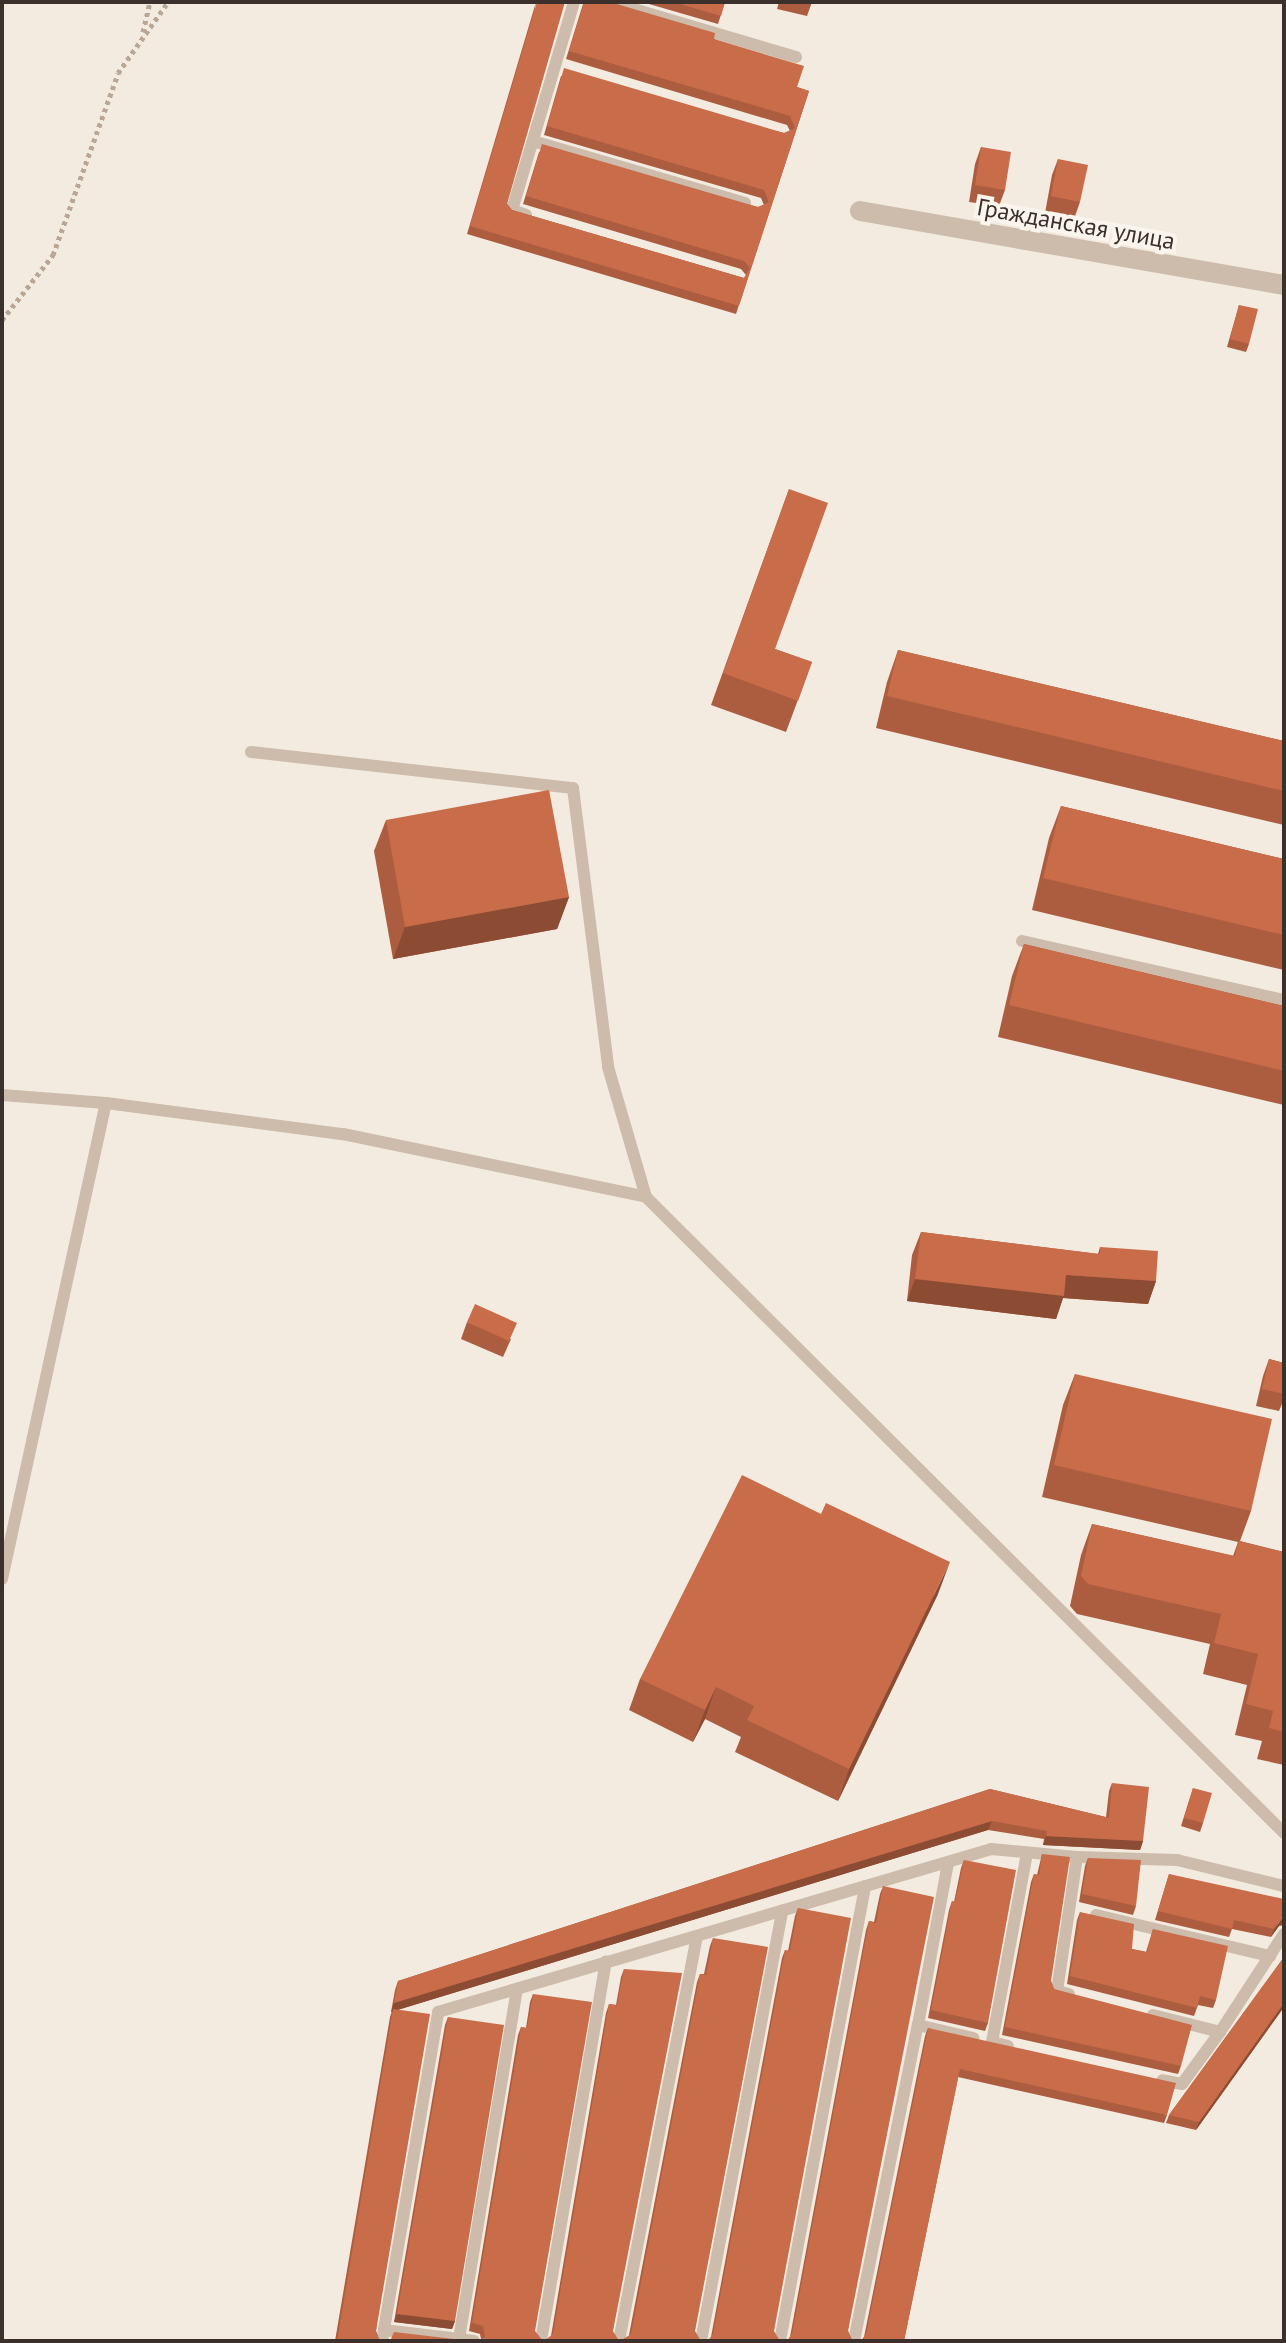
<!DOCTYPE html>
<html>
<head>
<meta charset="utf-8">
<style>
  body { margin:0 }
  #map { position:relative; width:1286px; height:2343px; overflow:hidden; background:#f4ebe0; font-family:"PT Sans",sans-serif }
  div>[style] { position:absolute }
  .path>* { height:5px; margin-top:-2.5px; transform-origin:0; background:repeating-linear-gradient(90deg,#b9a695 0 4px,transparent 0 8px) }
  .lane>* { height:12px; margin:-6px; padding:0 6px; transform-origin:6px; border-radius:6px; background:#cdbcab }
  .street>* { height:20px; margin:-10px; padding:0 10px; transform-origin:10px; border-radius:10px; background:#cdbcab }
  .wall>* { inset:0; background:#ac5d40 }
  .shaded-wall>* { inset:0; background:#8c4c34 }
  .building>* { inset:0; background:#c86c4a }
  span { translate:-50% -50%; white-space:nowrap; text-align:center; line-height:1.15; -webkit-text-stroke:8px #fbf5ed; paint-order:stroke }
  .street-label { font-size:24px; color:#3b302b }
  .frame { position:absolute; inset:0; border:4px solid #3b302b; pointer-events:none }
</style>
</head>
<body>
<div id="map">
  <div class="path">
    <i style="left:143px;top:32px;width:31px;rotate:-77deg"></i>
    <i style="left:2px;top:320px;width:83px;rotate:-51.9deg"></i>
    <i style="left:53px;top:255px;width:193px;rotate:-70.3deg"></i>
    <i style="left:118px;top:73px;width:87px;rotate:-54.8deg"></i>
  </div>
  <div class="lane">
    <i style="left:610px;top:2px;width:194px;rotate:16.5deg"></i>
    <i style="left:533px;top:141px;width:221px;rotate:16.3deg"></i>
    <i style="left:526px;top:215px;width:15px;rotate:-160deg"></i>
    <i style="left:512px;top:210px;width:217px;rotate:-73.4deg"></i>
    <i style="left:251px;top:752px;width:324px;rotate:6.4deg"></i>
    <i style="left:573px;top:788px;width:281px;rotate:82.8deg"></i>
    <i style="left:608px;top:1067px;width:135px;rotate:73.7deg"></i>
    <i style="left:1022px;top:941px;width:269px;rotate:12.7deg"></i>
    <i style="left:2px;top:1095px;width:104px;rotate:4.4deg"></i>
    <i style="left:106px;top:1103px;width:239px;rotate:7.5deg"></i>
    <i style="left:343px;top:1134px;width:309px;rotate:11.7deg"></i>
    <i style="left:646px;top:1197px;width:901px;rotate:44.91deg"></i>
    <i style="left:2px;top:1579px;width:487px;rotate:-77.7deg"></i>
    <i style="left:948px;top:1863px;width:165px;rotate:100.5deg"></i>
    <i style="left:918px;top:2025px;width:57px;rotate:13.3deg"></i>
    <i style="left:1096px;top:1915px;width:179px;rotate:13.3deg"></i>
    <i style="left:1069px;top:1994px;width:12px;rotate:-166deg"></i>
    <i style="left:1057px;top:1991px;width:135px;rotate:-81.5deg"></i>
    <i style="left:1153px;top:2015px;width:69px;rotate:14.2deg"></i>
    <i style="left:1220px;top:2032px;width:64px;rotate:126.2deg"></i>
    <i style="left:1182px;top:2084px;width:20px;rotate:-169deg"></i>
    <i style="left:1220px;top:2032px;width:117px;rotate:-56.9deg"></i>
    <i style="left:1008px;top:2046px;width:16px;rotate:-166deg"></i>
    <i style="left:992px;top:2042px;width:192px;rotate:-79.5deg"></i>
    <i style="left:384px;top:2330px;width:76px;rotate:6.8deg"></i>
    <i style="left:382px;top:2341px;width:334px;rotate:-80.3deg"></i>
    <i style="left:438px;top:2012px;width:577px;rotate:-16.42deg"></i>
    <i style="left:991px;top:1849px;width:86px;rotate:5.3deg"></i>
    <i style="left:1077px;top:1857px;width:100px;rotate:1.7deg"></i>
    <i style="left:1177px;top:1860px;width:110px;rotate:13.7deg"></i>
    <i style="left:474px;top:2341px;width:15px;rotate:-172deg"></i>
    <i style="left:459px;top:2339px;width:355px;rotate:-80.6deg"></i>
    <i style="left:541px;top:2341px;width:385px;rotate:-80.3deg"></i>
    <i style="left:619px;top:2341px;width:412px;rotate:-79.1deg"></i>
    <i style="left:701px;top:2341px;width:438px;rotate:-79.3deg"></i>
    <i style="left:780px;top:2341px;width:463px;rotate:-79.4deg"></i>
    <i style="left:854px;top:2341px;width:322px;rotate:-78.6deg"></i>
  </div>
  <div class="street">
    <i style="left:860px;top:211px;width:430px;rotate:9.9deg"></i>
  </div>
  <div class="wall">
    <i style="clip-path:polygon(536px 2px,507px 204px,512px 210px,744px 278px,746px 275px,741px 269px,523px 204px,539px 152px,758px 207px,764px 205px,761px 198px,544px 135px,561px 76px,784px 133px,790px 131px,787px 125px,566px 59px,583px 4px,582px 2px,610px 2px,714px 39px,797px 87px,809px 91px,736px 314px,467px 234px)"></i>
    <i style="clip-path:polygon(642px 2px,725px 2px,718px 24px)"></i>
    <i style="clip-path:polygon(779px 2px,812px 2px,807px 16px,777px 9px)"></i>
    <i style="clip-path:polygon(981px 147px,1005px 190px,999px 206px,969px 202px,975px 164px)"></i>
    <i style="clip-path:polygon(1058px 159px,1080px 202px,1074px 219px,1045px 213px,1052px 175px)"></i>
    <i style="clip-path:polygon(1239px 305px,1249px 344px,1246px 352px,1227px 347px)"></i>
    <i style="clip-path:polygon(789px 489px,775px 649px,812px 662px,786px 732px,711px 705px)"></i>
    <i style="clip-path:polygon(898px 650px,1284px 741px,1284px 825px,876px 728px,887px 682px)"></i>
    <i style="clip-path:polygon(1061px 806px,1284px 859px,1284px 970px,1032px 910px,1049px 838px)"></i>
    <i style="clip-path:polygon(386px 820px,569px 897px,557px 929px,393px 959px,374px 851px)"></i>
    <i style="clip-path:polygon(1024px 944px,1284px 1006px,1284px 1105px,998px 1037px,1012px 976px)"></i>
    <i style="clip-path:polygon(921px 1232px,1098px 1254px,1100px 1247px,1156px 1281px,1148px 1304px,1063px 1298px,1056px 1319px,907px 1301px,912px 1255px)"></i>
    <i style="clip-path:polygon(467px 1322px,511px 1339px,503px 1357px,461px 1339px)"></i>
    <i style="clip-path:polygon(1269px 1359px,1284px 1363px,1284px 1399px,1279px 1411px,1256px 1406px,1263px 1376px)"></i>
    <i style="clip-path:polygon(1075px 1374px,1251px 1511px,1240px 1541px,1284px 1552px,1284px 1765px,1257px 1759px,1262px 1741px,1235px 1735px,1247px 1685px,1203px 1674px,1210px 1644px,1077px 1614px,1070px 1606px,1081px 1555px,1092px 1524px,1233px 1556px,1238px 1542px,1042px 1497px,1063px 1405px)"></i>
    <i style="clip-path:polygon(938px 1594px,838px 1801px,735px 1752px,741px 1737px,705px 1719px,693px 1742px,629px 1710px,640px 1679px)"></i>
    <i style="clip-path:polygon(1112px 1783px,1143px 1841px,1140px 1850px,1043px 1845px,1044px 1839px,988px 1830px,397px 2010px,376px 2331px,379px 2339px,383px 2341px,335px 2341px,390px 2017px,392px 2011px,391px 2012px,395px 1990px,398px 1981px,990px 1789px,1106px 1817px,1109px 1791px)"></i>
    <i style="clip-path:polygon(1193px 1788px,1203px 1823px,1200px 1832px,1181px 1826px)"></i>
    <i style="clip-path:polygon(1042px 1854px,1051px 1981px,1054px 1989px,1181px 2066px,1178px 2074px,1002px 2035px,1031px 1882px,1034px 1874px,1037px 1875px)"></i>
    <i style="clip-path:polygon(1088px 1858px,1136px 1906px,1133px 1915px,1079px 1902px,1085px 1866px)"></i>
    <i style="clip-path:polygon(964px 1860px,988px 2023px,985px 2031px,928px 2018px,949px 1910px,952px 1901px,954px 1902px,961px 1868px)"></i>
    <i style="clip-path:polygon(1169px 1874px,1279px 1926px,1271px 1937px,1232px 1929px,1229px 1937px,1155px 1920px)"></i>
    <i style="clip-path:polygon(883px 1886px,848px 2331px,852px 2340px,861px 2341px,864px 2337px,925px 2036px,928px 2028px,1167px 2115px,1164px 2123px,958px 2077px,904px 2341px,787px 2341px,790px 2337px,866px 1930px,869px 1921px,874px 1922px,880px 1894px)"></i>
    <i style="clip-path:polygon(798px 1908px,774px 2331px,708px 2341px,711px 2337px,782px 1958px,785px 1950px,788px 1951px,795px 1916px)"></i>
    <i style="clip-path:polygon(1080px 1912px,1132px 1949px,1146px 1952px,1153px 1929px,1216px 2000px,1213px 2008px,1198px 2005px,1194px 2016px,1067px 1984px,1077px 1920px)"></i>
    <i style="clip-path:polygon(713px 1938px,695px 2331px,629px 2335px,697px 1982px,700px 1974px,704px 1974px,710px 1946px)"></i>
    <i style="clip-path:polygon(1284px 1957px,1284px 2007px,1196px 2130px,1166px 2123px,1169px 2115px)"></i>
    <i style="clip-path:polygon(624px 1969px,613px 2331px,551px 2336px,606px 2013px,609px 2004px,616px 2005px,621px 1977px)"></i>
    <i style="clip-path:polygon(533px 1994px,535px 2331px,481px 2339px,480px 2334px,469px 2331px,518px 2035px,521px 2027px,526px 2028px,530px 2002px)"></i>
    <i style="clip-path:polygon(448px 2017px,455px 2321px,452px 2329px,394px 2322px,445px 2025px)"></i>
  </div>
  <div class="shaded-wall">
    <i style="clip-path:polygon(569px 897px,557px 929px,393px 959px,405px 927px)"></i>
    <i style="clip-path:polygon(1066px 1275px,1156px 1281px,1148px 1304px,1063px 1298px,1056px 1319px,907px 1301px,915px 1279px)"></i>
    <i style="clip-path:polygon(950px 1562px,938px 1594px,838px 1801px,849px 1769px)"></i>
    <i style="clip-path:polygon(716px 1687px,705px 1719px,693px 1742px,705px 1710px)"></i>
    <i style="clip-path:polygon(992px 1821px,988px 1830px,391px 2012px,394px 2003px)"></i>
    <i style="clip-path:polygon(1046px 1836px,1143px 1841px,1140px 1850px,1043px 1845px)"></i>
    <i style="clip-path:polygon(1282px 1918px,1284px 1918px,1284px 1925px,1279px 1926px,1271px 1937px,1274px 1929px)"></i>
    <i style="clip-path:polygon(1284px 2003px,1284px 2007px,1196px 2130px,1199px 2122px)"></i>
    <i style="clip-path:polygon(397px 2314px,455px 2321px,452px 2329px,394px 2322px)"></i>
  </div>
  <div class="building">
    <i style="clip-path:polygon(537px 2px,565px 2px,507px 204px,512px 210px,744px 278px,750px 268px,744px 261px,526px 196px,542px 144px,758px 207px,769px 202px,764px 190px,547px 126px,564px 68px,784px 133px,795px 128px,790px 116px,569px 51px,584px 2px,610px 2px,715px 33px,714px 39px,804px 66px,797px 87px,809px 91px,739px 306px,470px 226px)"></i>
    <i style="clip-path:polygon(673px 2px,725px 2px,721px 16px)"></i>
    <i style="clip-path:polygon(981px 147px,1011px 152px,1005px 190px,975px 185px)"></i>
    <i style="clip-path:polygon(1058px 159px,1088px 165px,1080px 202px,1051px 196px)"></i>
    <i style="clip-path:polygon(1239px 305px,1258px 309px,1249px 344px,1230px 339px)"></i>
    <i style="clip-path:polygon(789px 489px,828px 503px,775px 649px,812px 662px,798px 701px,723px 673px)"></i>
    <i style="clip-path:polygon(898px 650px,1284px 741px,1284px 791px,887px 696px)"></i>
    <i style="clip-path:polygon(549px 790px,569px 897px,405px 927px,386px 820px)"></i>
    <i style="clip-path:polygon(1061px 806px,1284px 859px,1284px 935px,1043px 878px)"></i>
    <i style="clip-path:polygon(1024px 944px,1284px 1006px,1284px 1071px,1009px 1005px)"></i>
    <i style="clip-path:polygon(921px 1232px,1100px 1254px,1100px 1247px,1158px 1251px,1156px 1281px,1066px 1275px,1064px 1296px,915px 1279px)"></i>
    <i style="clip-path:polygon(475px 1304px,517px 1323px,509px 1341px,467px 1322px)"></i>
    <i style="clip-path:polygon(1269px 1359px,1284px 1363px,1284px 1394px,1262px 1389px)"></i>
    <i style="clip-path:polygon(1075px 1374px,1272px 1419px,1251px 1511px,1054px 1465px)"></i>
    <i style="clip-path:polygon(742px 1475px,821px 1514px,826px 1503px,950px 1562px,849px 1769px,747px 1720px,754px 1706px,716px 1687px,705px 1710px,640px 1679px)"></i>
    <i style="clip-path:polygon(1092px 1524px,1235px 1556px,1238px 1541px,1284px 1552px,1284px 1732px,1269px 1728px,1273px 1711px,1246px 1704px,1258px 1654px,1214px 1643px,1221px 1614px,1088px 1584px,1081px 1576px)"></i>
    <i style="clip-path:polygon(1112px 1783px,1149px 1787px,1143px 1841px,1046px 1836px,1047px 1831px,992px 1821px,394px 2003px,398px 1981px,990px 1789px,1109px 1818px)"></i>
    <i style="clip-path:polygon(1193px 1788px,1212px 1793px,1203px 1823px,1184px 1818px)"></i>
    <i style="clip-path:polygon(1042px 1854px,1070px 1857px,1051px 1981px,1054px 1989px,1192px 2025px,1181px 2066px,1005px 2027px,1034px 1874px,1039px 1875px)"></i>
    <i style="clip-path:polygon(1088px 1858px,1141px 1860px,1136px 1906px,1082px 1894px)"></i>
    <i style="clip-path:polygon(964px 1860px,1016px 1870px,988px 2023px,931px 2010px,952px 1901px,955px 1902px)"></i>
    <i style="clip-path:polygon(1169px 1874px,1284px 1899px,1284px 1918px,1282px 1918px,1274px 1929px,1234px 1920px,1232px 1929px,1158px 1911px)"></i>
    <i style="clip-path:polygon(883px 1886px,934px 1897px,848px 2331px,852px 2340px,861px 2341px,866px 2334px,928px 2028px,1176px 2083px,1167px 2115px,960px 2069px,904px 2341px,785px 2341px,787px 2341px,792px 2334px,869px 1921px,876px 1923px)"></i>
    <i style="clip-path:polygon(798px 1908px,851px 1918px,774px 2331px,780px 2341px,706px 2341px,708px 2341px,713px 2334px,785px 1950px,790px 1951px)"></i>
    <i style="clip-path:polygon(1080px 1912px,1134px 1924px,1132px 1949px,1147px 1952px,1153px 1929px,1228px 1946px,1216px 2000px,1200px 1996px,1197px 2008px,1070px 1976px)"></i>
    <i style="clip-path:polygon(713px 1938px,768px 1947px,695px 2331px,701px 2341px,620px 2341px,631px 2334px,700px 1974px,706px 1975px)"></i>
    <i style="clip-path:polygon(1284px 1957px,1284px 2003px,1199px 2122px,1169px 2115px)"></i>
    <i style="clip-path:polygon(624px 1969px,682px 1973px,613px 2331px,619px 2341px,544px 2341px,553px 2334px,609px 2004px,617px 2005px)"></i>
    <i style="clip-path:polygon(533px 1994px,592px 2002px,535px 2331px,543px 2341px,477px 2341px,485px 2338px,483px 2326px,472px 2323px,521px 2027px,527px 2028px)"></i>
    <i style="clip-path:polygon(393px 2009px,430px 2014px,376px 2331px,379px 2339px,383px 2341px,337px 2341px)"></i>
    <i style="clip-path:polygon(448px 2017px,504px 2025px,455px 2321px,397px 2314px)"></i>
    <i style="clip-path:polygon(394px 2332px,471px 2341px,386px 2341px,391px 2339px)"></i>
  </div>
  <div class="street-label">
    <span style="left:1076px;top:224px;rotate:10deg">Гражданская улица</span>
  </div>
  <div class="frame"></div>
</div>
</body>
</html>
